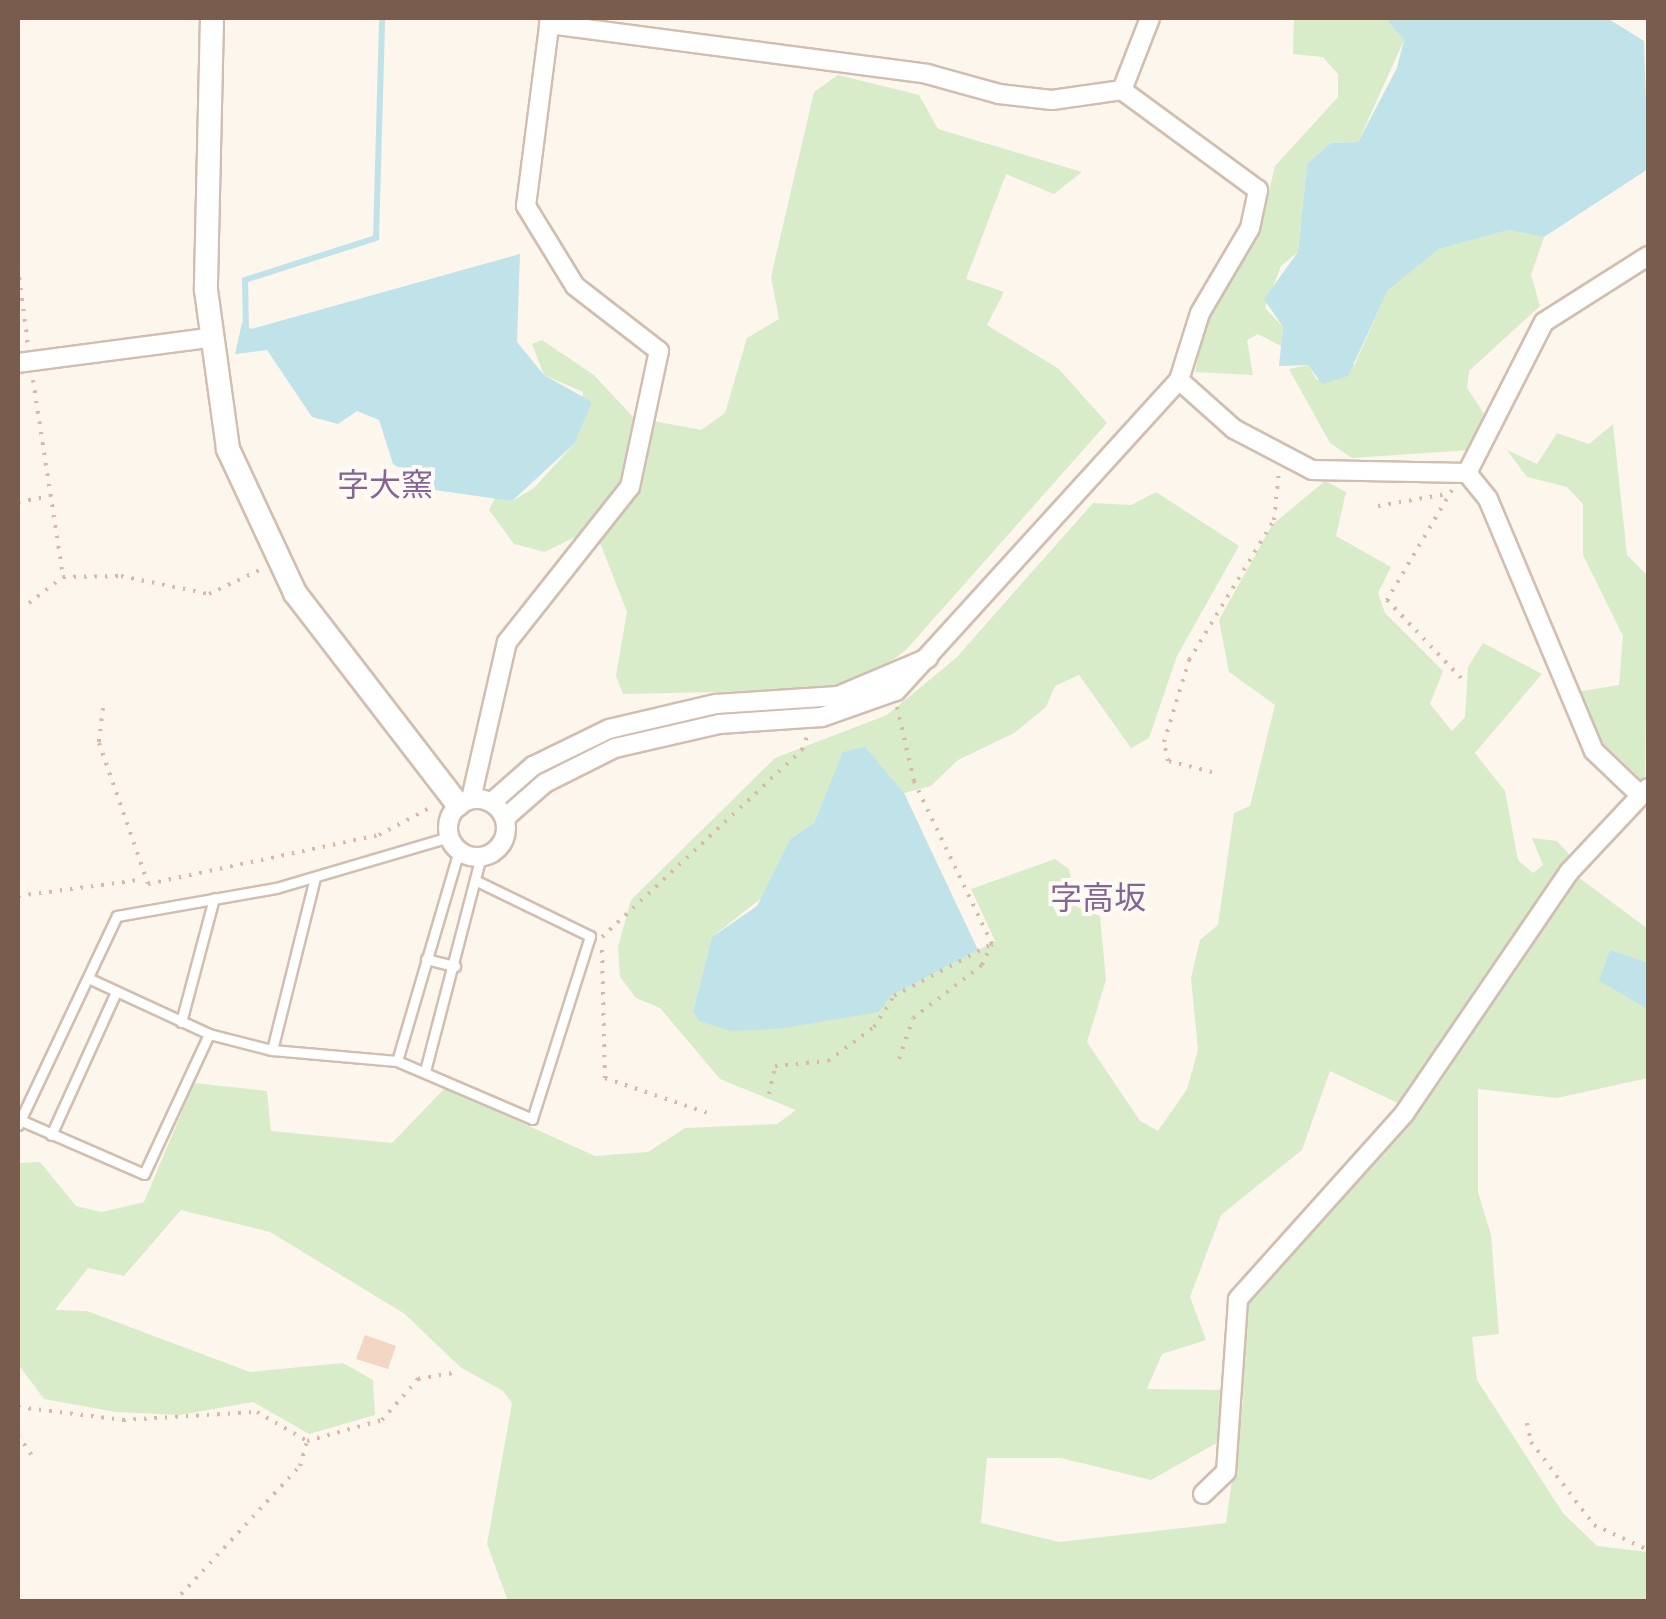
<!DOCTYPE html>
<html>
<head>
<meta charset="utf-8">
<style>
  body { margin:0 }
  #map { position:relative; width:1666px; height:1619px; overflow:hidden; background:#fdf6ec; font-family:Roboto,"Noto Sans JP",sans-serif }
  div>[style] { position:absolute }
  .green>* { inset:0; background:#d8ecc9 }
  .water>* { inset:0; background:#bfe3e8 }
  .stream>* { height:6px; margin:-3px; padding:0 3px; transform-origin:3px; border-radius:3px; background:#bfe3e8 }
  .building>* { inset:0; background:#f3d5c3 }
  .path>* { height:4px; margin-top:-2px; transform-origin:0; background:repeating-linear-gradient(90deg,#d9b8a5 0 2.5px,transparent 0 10.5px) }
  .roads { filter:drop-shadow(2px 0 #d1beb0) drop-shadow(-2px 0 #d1beb0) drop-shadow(0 2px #d1beb0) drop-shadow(0 -2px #d1beb0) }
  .service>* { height:9px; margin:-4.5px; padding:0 4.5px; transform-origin:4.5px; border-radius:4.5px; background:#fff }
  .minor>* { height:18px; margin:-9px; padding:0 9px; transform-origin:9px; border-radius:9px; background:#fff }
  .minor>.ring { margin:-9px; padding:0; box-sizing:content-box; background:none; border:18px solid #fff; border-radius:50% }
  .tertiary>* { height:22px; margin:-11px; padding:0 11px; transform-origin:11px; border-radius:11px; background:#fff }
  span { translate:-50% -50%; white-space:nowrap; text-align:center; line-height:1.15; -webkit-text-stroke:8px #fffaf3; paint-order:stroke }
  .quarter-label { font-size:32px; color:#846695 }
  .frame { position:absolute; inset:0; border:20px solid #7a5c4d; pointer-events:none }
</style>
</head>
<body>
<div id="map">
  <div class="green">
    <i style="clip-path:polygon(1294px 18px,1385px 18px,1404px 40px,1358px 142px,1331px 143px,1307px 164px,1298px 252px,1281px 266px,1265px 308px,1283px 327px,1281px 346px,1258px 334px,1247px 340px,1253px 375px,1195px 372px,1207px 319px,1260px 229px,1275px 166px,1338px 97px,1338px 74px,1323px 57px,1293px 54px)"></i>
    <i style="clip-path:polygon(838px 75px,919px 95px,938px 129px,1082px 172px,1054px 194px,1006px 174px,966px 279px,1004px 292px,987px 325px,1059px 369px,1107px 423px,906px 650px,869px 678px,818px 690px,623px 694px,616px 676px,627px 612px,601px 545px,581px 534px,545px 552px,514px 544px,489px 510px,495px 498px,512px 501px,534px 488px,574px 444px,583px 392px,544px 375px,532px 344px,542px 340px,594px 375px,633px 417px,701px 430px,725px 413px,747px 338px,779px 319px,771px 277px,814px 92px)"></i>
    <i style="clip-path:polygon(1509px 230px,1544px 237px,1531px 275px,1540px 306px,1469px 371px,1467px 388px,1487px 418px,1470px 450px,1352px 458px,1330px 443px,1289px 369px,1308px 365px,1317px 380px,1355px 364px,1388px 289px,1439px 249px)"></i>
    <i style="clip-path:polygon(1613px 424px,1627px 555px,1648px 576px,1645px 783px,1586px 727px,1576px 692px,1619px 685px,1623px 636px,1583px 555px,1583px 504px,1567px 487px,1527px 477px,1507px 450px,1537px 464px,1557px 433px,1589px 444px)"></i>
    <i style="clip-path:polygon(1325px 481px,1346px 492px,1336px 536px,1391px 567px,1378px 593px,1385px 613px,1443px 671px,1430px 704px,1452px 731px,1465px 717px,1468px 667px,1483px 643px,1542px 674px,1475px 753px,1505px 791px,1518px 860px,1533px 873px,1543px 865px,1532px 838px,1557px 841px,1569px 854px,1565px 865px,1402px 1105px,1330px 1071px,1302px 1150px,1221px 1215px,1190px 1297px,1206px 1340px,1162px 1354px,1147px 1389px,1226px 1390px,1222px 1440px,1151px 1480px,1061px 1458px,987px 1458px,981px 1523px,1059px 1542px,1226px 1523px,1243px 1401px,1243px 1299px,1409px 1119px,1574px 874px,1648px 929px,1648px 1078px,1557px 1098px,1478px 1089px,1478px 1192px,1491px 1235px,1499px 1334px,1472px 1337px,1477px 1380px,1563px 1513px,1597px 1546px,1648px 1552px,1648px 1601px,508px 1601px,487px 1544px,512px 1403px,503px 1391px,460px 1367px,405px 1314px,270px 1232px,181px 1210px,124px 1276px,88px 1268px,55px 1310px,87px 1311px,250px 1372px,343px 1363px,373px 1380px,375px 1415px,309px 1434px,253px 1402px,180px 1415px,116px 1412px,44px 1399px,18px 1364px,18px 1163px,40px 1162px,76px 1206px,102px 1212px,144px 1202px,194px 1083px,267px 1091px,271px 1131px,392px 1143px,445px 1088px,595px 1156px,648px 1152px,685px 1128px,777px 1124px,796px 1110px,720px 1079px,660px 1008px,636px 998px,620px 977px,618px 947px,631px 900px,775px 758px,887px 715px,956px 658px,1093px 503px,1131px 505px,1156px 492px,1239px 546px,1177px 656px,1149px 738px,1131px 748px,1079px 675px,1055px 686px,1046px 707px,1014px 733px,958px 760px,931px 786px,904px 793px,865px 746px,844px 752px,814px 823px,790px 839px,764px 896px,712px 937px,693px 1011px,731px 1031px,879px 1012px,891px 996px,995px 941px,971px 889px,1055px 859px,1069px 869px,1077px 907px,1100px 916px,1106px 980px,1087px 1042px,1140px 1121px,1158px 1131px,1187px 1089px,1198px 1050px,1191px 978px,1200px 940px,1218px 925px,1234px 813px,1250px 806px,1275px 705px,1229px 672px,1219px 620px,1272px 525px)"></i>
  </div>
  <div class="water">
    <i style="clip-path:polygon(1385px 18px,1607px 18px,1644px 41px,1648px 169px,1544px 237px,1509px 230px,1439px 249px,1388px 290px,1348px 376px,1322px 384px,1308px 365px,1279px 366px,1283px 327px,1264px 299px,1298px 252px,1307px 164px,1331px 143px,1358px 142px,1397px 68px,1404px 40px)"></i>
    <i style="clip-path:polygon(520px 254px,517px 342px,544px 375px,592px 402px,574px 444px,512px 501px,435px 490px,393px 464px,379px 420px,357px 411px,338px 424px,312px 417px,267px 350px,235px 354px,242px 323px,251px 329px)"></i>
    <i style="clip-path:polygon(865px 746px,904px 793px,978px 950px,891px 996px,879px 1012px,778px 1029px,731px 1031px,699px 1021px,693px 1011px,712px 937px,757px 906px,790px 839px,814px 823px,843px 752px)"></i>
    <i style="clip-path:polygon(1610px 950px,1648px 963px,1648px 1009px,1599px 981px)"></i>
  </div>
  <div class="stream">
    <i style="left:246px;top:330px;width:50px;rotate:-91.1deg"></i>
    <i style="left:245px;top:280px;width:138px;rotate:-17.8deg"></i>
    <i style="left:376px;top:238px;width:220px;rotate:-88.4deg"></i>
  </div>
  <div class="building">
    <i style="clip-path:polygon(365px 1335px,396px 1346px,388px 1369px,356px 1359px)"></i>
  </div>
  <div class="path">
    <i style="left:18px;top:267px;width:80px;rotate:82.8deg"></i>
    <i style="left:33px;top:380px;width:199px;rotate:81.3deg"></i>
    <i style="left:1452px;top:490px;width:128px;rotate:120.6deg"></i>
    <i style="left:1387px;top:600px;width:110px;rotate:46.5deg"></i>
    <i style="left:18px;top:502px;width:29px;rotate:-10deg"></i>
    <i style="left:1378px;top:506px;width:70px;rotate:-9.9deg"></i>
    <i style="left:29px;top:603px;width:43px;rotate:-37.4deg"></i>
    <i style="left:63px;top:577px;width:58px;rotate:-1deg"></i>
    <i style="left:121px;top:576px;width:90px;rotate:11.6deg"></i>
    <i style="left:209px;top:594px;width:61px;rotate:-25.3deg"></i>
    <i style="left:103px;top:708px;width:35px;rotate:97deg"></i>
    <i style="left:99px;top:743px;width:149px;rotate:70.8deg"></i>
    <i style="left:148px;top:884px;width:236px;rotate:-12deg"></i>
    <i style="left:379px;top:835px;width:61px;rotate:-28.2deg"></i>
    <i style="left:1212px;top:772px;width:45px;rotate:-166deg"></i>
    <i style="left:1168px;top:761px;width:19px;rotate:-102deg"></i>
    <i style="left:1164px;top:742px;width:86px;rotate:-73deg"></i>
    <i style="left:1189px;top:660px;width:164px;rotate:-58.7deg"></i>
    <i style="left:1274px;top:520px;width:49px;rotate:-84.2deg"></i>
    <i style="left:18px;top:896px;width:122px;rotate:-7.5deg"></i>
    <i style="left:602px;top:937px;width:274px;rotate:-43.1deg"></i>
    <i style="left:802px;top:750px;width:17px;rotate:-69deg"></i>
    <i style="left:602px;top:950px;width:128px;rotate:88.7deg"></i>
    <i style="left:605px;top:1078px;width:111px;rotate:18.9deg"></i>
    <i style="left:899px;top:1059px;width:43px;rotate:-71.1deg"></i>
    <i style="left:913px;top:1018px;width:87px;rotate:-37.5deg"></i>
    <i style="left:982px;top:965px;width:23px;rotate:-65deg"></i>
    <i style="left:769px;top:1094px;width:29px;rotate:-78deg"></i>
    <i style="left:775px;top:1066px;width:53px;rotate:-5.4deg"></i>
    <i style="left:828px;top:1061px;width:57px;rotate:-36.5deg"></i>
    <i style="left:874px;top:1027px;width:37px;rotate:-57deg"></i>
    <i style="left:894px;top:996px;width:111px;rotate:-28deg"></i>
    <i style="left:992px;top:944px;width:181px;rotate:-115.6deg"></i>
    <i style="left:914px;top:781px;width:76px;rotate:-102.9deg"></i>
    <i style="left:18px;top:1407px;width:106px;rotate:7.1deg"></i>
    <i style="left:123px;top:1420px;width:134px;rotate:-3.4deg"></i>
    <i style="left:257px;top:1412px;width:58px;rotate:30.1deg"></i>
    <i style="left:307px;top:1441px;width:78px;rotate:-15.6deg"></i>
    <i style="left:382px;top:1420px;width:55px;rotate:-48.7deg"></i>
    <i style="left:418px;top:1379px;width:41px;rotate:-9.9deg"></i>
    <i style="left:1527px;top:1423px;width:19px;rotate:78deg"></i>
    <i style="left:1531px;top:1442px;width:104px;rotate:52.8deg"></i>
    <i style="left:1594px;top:1525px;width:60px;rotate:24.8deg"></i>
    <i style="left:18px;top:1435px;width:25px;rotate:56deg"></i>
    <i style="left:174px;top:1602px;width:185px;rotate:-47.2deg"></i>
    <i style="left:300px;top:1466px;width:25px;rotate:-74deg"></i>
  </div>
  <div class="roads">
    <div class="service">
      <i style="left:426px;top:959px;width:30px;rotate:14deg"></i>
      <i style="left:88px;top:978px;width:133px;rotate:24.8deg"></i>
      <i style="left:209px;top:1034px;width:65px;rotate:14.3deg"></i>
      <i style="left:272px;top:1050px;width:125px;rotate:5deg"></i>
      <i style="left:397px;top:1061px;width:147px;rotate:23.2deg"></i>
      <i style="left:532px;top:1119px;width:192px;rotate:-72.4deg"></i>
      <i style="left:590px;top:936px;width:123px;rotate:-154.1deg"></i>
      <i style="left:181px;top:1022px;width:128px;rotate:-75.1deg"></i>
      <i style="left:272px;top:1050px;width:177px;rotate:-76deg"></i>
      <i style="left:397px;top:1061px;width:219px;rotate:-73.6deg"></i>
      <i style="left:425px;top:1071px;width:222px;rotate:-75.4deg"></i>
      <i style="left:20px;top:1120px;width:135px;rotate:23.5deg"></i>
      <i style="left:144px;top:1174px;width:154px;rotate:-65.1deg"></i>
      <i style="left:18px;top:1125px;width:231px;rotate:-64.7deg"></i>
      <i style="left:117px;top:916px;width:161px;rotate:-10deg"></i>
      <i style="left:276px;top:888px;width:180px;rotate:-16.4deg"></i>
      <i style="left:51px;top:1135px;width:157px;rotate:-65.6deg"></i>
    </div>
    <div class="minor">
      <i style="left:549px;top:24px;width:381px;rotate:7.5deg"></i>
      <i style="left:927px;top:74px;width:75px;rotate:15.5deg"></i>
      <i style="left:999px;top:94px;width:53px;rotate:6.5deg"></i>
      <i style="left:1052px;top:100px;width:71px;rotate:-8.1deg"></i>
      <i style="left:1122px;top:90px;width:77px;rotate:-68.7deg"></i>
      <i style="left:18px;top:363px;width:192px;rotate:-7.5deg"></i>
      <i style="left:1179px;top:380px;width:74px;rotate:41.7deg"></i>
      <i style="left:1234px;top:429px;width:88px;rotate:27.7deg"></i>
      <i style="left:1312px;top:470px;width:155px;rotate:1.1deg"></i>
      <i style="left:1467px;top:473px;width:33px;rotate:51deg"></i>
      <i style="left:1488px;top:499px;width:273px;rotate:67.2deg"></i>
      <i style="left:1594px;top:751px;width:59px;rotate:43.6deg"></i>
      <i style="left:1467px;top:473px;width:169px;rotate:-63deg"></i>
      <i style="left:1544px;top:322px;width:123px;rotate:-32.4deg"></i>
      <i class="ring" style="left:448px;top:799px;width:40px;height:40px"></i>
      <i style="left:471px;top:799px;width:161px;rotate:-77.1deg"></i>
      <i style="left:507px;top:642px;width:198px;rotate:-51.6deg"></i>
      <i style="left:630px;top:487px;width:139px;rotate:-78deg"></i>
      <i style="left:659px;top:351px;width:106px;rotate:-142.3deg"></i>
      <i style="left:575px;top:286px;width:94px;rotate:-121.5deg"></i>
      <i style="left:526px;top:206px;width:190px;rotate:-82.7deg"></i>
      <i style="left:492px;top:802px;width:55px;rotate:-41.3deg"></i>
      <i style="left:533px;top:766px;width:85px;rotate:-26deg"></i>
      <i style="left:609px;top:729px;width:110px;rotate:-13.2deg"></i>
      <i style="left:716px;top:704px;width:122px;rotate:-3.8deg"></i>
      <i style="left:838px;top:696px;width:98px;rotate:-22.9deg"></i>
      <i style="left:505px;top:818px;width:53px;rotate:-41.2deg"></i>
      <i style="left:545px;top:783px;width:78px;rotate:-26.6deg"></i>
      <i style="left:615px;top:748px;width:107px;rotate:-13deg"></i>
      <i style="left:719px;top:724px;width:103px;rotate:-3.9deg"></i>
      <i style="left:822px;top:717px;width:78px;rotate:-19.4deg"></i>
      <i style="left:896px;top:691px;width:420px;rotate:-47.7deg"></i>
      <i style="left:1179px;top:380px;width:70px;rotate:-72.6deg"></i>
      <i style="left:1200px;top:313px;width:99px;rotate:-59.5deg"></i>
      <i style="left:1250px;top:228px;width:39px;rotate:-78deg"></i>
      <i style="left:1258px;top:190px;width:169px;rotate:-143.7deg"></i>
      <i style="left:1203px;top:1494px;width:32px;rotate:-44deg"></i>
      <i style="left:1226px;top:1472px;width:173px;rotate:-86deg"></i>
      <i style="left:1238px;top:1299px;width:249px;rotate:-48.1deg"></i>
      <i style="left:1404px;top:1114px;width:293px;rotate:-55.7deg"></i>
      <i style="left:1569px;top:872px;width:115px;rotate:-46.8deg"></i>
    </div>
    <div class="tertiary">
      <i style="left:212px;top:18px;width:272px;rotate:91.3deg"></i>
      <i style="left:206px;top:290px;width:161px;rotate:82.1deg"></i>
      <i style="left:228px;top:449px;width:159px;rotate:65deg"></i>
      <i style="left:295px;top:593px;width:267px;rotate:52.4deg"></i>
    </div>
  </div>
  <div class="quarter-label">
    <span style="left:385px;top:485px">字大窯</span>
    <span style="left:1098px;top:898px">字高坂</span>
  </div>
  <div class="frame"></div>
</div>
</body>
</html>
